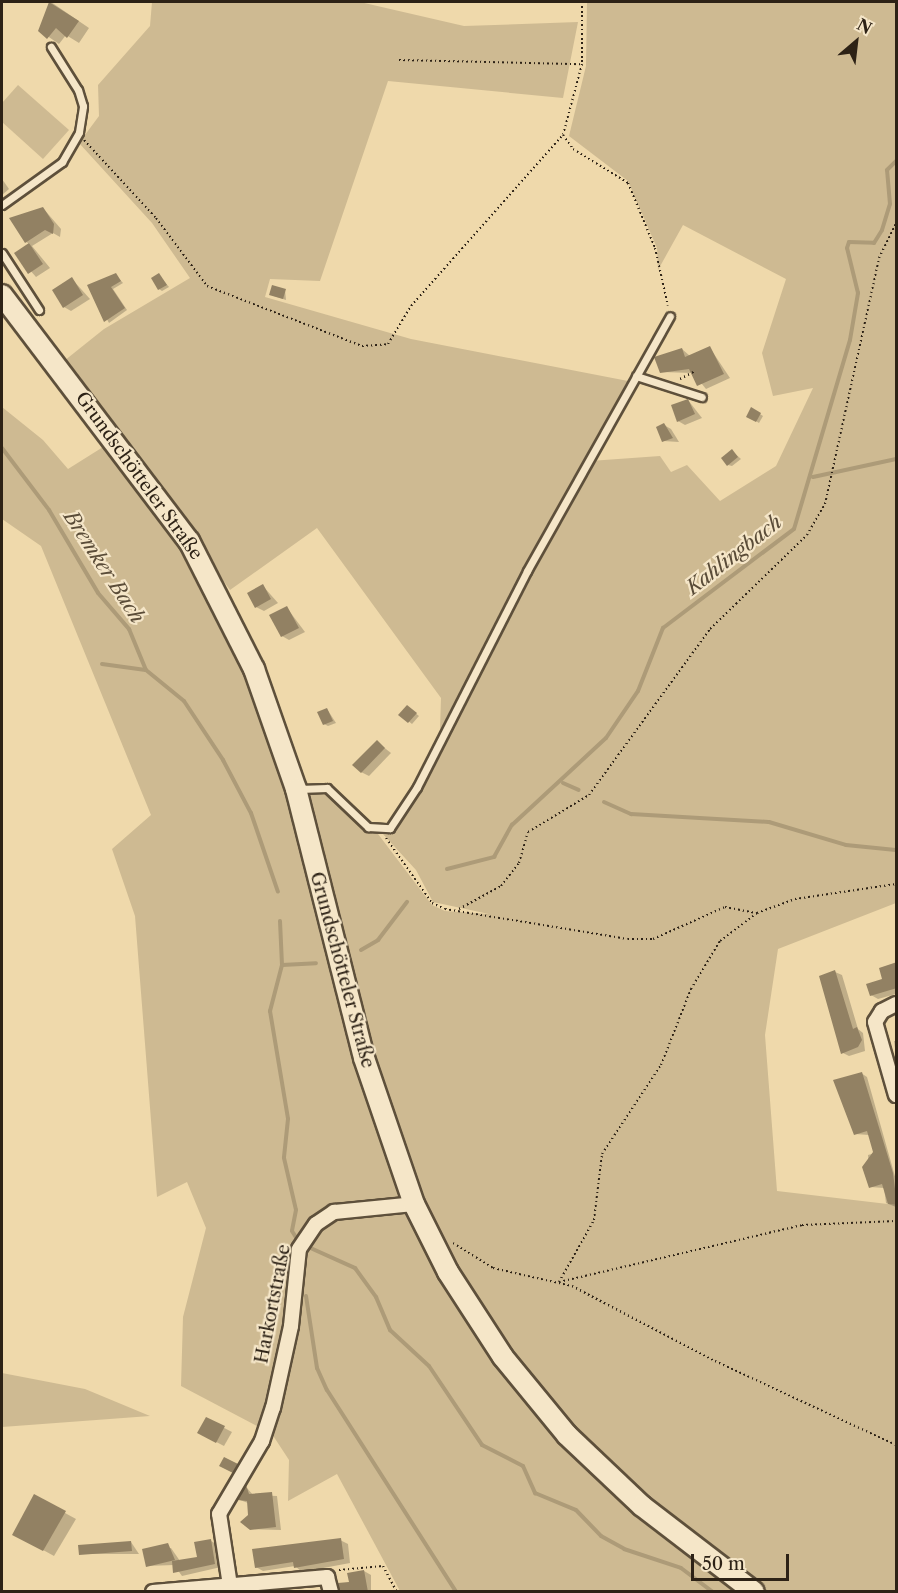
<!DOCTYPE html>
<html>
<head>
<meta charset="utf-8">
<style>
  body { margin:0 }
  #map { position:relative; width:898px; height:1593px; overflow:hidden; background:#efd9ab; font-family:"Libre Caslon Text",serif }
  div>[style] { position:absolute }
  .green>* { inset:0; background:#ceba92 }
  .shadow>* { inset:0; background:#0003 }
  .stream>* { height:4px; margin:-2px; padding:0 2px; transform-origin:2px; border-radius:2px; background:#ad9b78 }
  .building>* { inset:0; background:#928163 }
  .path>* { height:2px; margin-top:-1px; transform-origin:0; background:repeating-linear-gradient(90deg,#2d2216 0 1.5px,transparent 0 4.5px) }
  .roads { filter:drop-shadow(2px 0 #5e503b) drop-shadow(-2px 0 #5e503b) drop-shadow(0 2px #5e503b) drop-shadow(0 -2px #5e503b) }
  .lane>* { height:7px; margin:-3.5px; padding:0 3.5px; transform-origin:3.5px; border-radius:3.5px; background:#f5e6c8 }
  .street>* { height:14px; margin:-7px; padding:0 7px; transform-origin:7px; border-radius:7px; background:#f5e6c8 }
  .secondary>* { height:20px; margin:-10px; padding:0 10px; transform-origin:10px; border-radius:10px; background:#f5e6c8 }
  span { translate:-50% -50%; white-space:nowrap; text-align:center; line-height:1.15; -webkit-text-stroke:4.5px #f5e6c8; paint-order:stroke }
  .street-label { font-size:18px; color:#2d2216 }
  .water-label { font-size:20px; color:#5a4c38; font-style:italic }
  .frame { position:absolute; inset:0; border:3px solid #2d2216; pointer-events:none }
  .north { position:absolute; left:826px; top:12px; width:60px; height:60px; -webkit-text-stroke:4px #f5e6c8; paint-order:stroke; rotate:28deg; font-size:16px; font-weight:700; line-height:24px; text-align:center; color:#2d2216 }
  .north::after { content:''; display:block; margin:auto; width:21px; height:27px; background:#2d2216; clip-path:polygon(50% 0,100% 100%,50% 72%,0 100%) }
  .scale { position:absolute; left:691px; top:1554px; width:98px; height:27px; box-sizing:border-box; border:3px solid #2d2216; border-top:0; padding-left:8px; font-size:18px; line-height:21px; white-space:nowrap; color:#2d2216; -webkit-text-stroke:4px #f5e6c8; paint-order:stroke }
</style>
</head>
<body>
<div id="map">
  <div class="green">
    <i style="clip-path:polygon(152px 2px,360px 2px,464px 26px,578px 22px,563px 98px,388px 81px,320px 281px,270px 279px,265px 297px,411px 339px,628px 381px,440px 730px,441px 698px,317px 528px,230px 590px,64px 361px,104px 329px,190px 278px,152px 223px,79px 143px,99px 116px,98px 85px,150px 26px)"></i>
    <i style="clip-path:polygon(587px 2px,896px 2px,896px 903px,778px 949px,765px 1035px,777px 1191px,896px 1205px,896px 1591px,400px 1591px,337px 1474px,288px 1501px,289px 1460px,272px 1434px,181px 1386px,183px 1317px,206px 1228px,187px 1182px,157px 1197px,135px 916px,112px 849px,151px 815px,41px 546px,2px 519px,2px 407px,43px 440px,68px 469px,111px 442px,189px 541px,301px 791px,327px 790px,378px 834px,432px 905px,445px 911px,489px 914px,433px 902px,416px 870px,382px 833px,390px 829px,590px 461px,660px 456px,671px 472px,687px 465px,720px 501px,776px 466px,813px 388px,773px 396px,762px 353px,786px 279px,683px 225px,658px 270px,657px 248px,628px 181px,569px 136px,586px 66px)"></i>
    <i style="clip-path:polygon(18px 85px,69px 130px,43px 159px,2px 122px,2px 103px)"></i>
    <i style="clip-path:polygon(2px 1373px,85px 1389px,150px 1416px,2px 1427px)"></i>
  </div>
  <div class="shadow">
    <i style="clip-path:polygon(51px 2px,89px 28px,79px 43px,66px 35px,59px 44px,40px 31px)"></i>
    <i style="clip-path:polygon(2px 179px,9px 189px,2px 195px)"></i>
    <i style="clip-path:polygon(43px 208px,61px 229px,60px 237px,53px 233px,32px 246px,50px 268px,36px 277px,16px 254px,30px 244px,26px 242px)"></i>
    <i style="clip-path:polygon(115px 274px,123px 283px,113px 289px,127px 310px,109px 323px,89px 286px)"></i>
    <i style="clip-path:polygon(159px 275px,169px 287px,162px 291px,159px 289px)"></i>
    <i style="clip-path:polygon(72px 279px,90px 299px,71px 311px,64px 307px)"></i>
    <i style="clip-path:polygon(285px 290px,286px 300px,274px 296px)"></i>
    <i style="clip-path:polygon(710px 348px,730px 378px,706px 389px,693px 373px,661px 372px,682px 349px,690px 356px)"></i>
    <i style="clip-path:polygon(688px 400px,702px 418px,685px 425px,678px 421px)"></i>
    <i style="clip-path:polygon(752px 409px,763px 416px,759px 423px,748px 416px)"></i>
    <i style="clip-path:polygon(664px 425px,671px 429px,679px 442px,663px 441px)"></i>
    <i style="clip-path:polygon(732px 451px,741px 459px,732px 466px,728px 465px)"></i>
    <i style="clip-path:polygon(263px 586px,278px 603px,264px 611px,256px 607px)"></i>
    <i style="clip-path:polygon(287px 608px,305px 632px,289px 640px,282px 636px)"></i>
    <i style="clip-path:polygon(327px 709px,336px 723px,328px 726px,324px 724px)"></i>
    <i style="clip-path:polygon(410px 709px,419px 716px,412px 724px,401px 715px)"></i>
    <i style="clip-path:polygon(377px 742px,391px 753px,369px 776px,361px 772px)"></i>
    <i style="clip-path:polygon(896px 965px,896px 994px,878px 999px,871px 995px)"></i>
    <i style="clip-path:polygon(835px 972px,842px 975px,858px 1029px,863px 1033px,865px 1051px,849px 1056px,843px 1053px)"></i>
    <i style="clip-path:polygon(894px 1041px,896px 1041px,896px 1055px)"></i>
    <i style="clip-path:polygon(861px 1073px,867px 1077px,896px 1180px,896px 1207px,886px 1203px,884px 1188px,870px 1187px,868px 1155px,875px 1153px,869px 1135px,855px 1134px)"></i>
    <i style="clip-path:polygon(207px 1419px,232px 1432px,224px 1446px,199px 1433px)"></i>
    <i style="clip-path:polygon(247px 1488px,253px 1495px,277px 1496px,281px 1530px,250px 1529px,248px 1503px,240px 1500px)"></i>
    <i style="clip-path:polygon(34px 1496px,76px 1519px,54px 1556px,14px 1534px)"></i>
    <i style="clip-path:polygon(340px 1540px,348px 1544px,350px 1563px,302px 1572px,295px 1566px,263px 1571px,256px 1567px)"></i>
    <i style="clip-path:polygon(211px 1541px,218px 1545px,221px 1567px,182px 1576px,174px 1565px,147px 1566px,144px 1551px,171px 1548px,180px 1561px,198px 1558px)"></i>
    <i style="clip-path:polygon(131px 1542px,139px 1554px,81px 1554px)"></i>
    <i style="clip-path:polygon(364px 1571px,371px 1575px,371px 1592px,344px 1592px)"></i>
  </div>
  <div class="stream">
    <i style="left:2px;top:448px;width:78px;rotate:52.8deg"></i>
    <i style="left:49px;top:510px;width:96px;rotate:59.4deg"></i>
    <i style="left:98px;top:593px;width:48px;rotate:49.3deg"></i>
    <i style="left:129px;top:629px;width:44px;rotate:67.5deg"></i>
    <i style="left:146px;top:670px;width:49px;rotate:39.2deg"></i>
    <i style="left:184px;top:701px;width:71px;rotate:56.5deg"></i>
    <i style="left:223px;top:760px;width:60px;rotate:62.2deg"></i>
    <i style="left:251px;top:813px;width:83px;rotate:71.1deg"></i>
    <i style="left:813px;top:477px;width:85px;rotate:-12.2deg"></i>
    <i style="left:102px;top:664px;width:44px;rotate:7.8deg"></i>
    <i style="left:563px;top:783px;width:17px;rotate:24deg"></i>
    <i style="left:604px;top:802px;width:30px;rotate:24deg"></i>
    <i style="left:631px;top:814px;width:138px;rotate:3.3deg"></i>
    <i style="left:769px;top:822px;width:80px;rotate:16.6deg"></i>
    <i style="left:846px;top:845px;width:50px;rotate:5.7deg"></i>
    <i style="left:447px;top:869px;width:49px;rotate:-14.3deg"></i>
    <i style="left:494px;top:857px;width:37px;rotate:-61deg"></i>
    <i style="left:512px;top:825px;width:128px;rotate:-42.8deg"></i>
    <i style="left:606px;top:738px;width:57px;rotate:-55.8deg"></i>
    <i style="left:638px;top:691px;width:68px;rotate:-68.4deg"></i>
    <i style="left:663px;top:628px;width:164px;rotate:-37.1deg"></i>
    <i style="left:794px;top:529px;width:197px;rotate:-73.5deg"></i>
    <i style="left:850px;top:340px;width:48px;rotate:-80.3deg"></i>
    <i style="left:858px;top:293px;width:46px;rotate:-103.7deg"></i>
    <i style="left:847px;top:248px;width:6px;rotate:-72deg"></i>
    <i style="left:849px;top:242px;width:25px;rotate:2deg"></i>
    <i style="left:874px;top:243px;width:15px;rotate:-58deg"></i>
    <i style="left:882px;top:230px;width:27px;rotate:-73deg"></i>
    <i style="left:890px;top:204px;width:34px;rotate:-95deg"></i>
    <i style="left:887px;top:170px;width:13px;rotate:-45deg"></i>
    <i style="left:280px;top:921px;width:44px;rotate:87.4deg"></i>
    <i style="left:282px;top:965px;width:48px;rotate:104.6deg"></i>
    <i style="left:270px;top:1011px;width:109px;rotate:80.5deg"></i>
    <i style="left:288px;top:1119px;width:39px;rotate:96deg"></i>
    <i style="left:284px;top:1158px;width:53px;rotate:77deg"></i>
    <i style="left:296px;top:1210px;width:21px;rotate:101deg"></i>
    <i style="left:292px;top:1231px;width:13px;rotate:58deg"></i>
    <i style="left:361px;top:950px;width:20px;rotate:-30deg"></i>
    <i style="left:378px;top:940px;width:48px;rotate:-52.7deg"></i>
    <i style="left:282px;top:965px;width:34px;rotate:-3deg"></i>
    <i style="left:306px;top:1246px;width:54px;rotate:24.2deg"></i>
    <i style="left:355px;top:1268px;width:36px;rotate:54deg"></i>
    <i style="left:376px;top:1297px;width:36px;rotate:67deg"></i>
    <i style="left:390px;top:1330px;width:53px;rotate:42.7deg"></i>
    <i style="left:429px;top:1366px;width:95px;rotate:56.1deg"></i>
    <i style="left:482px;top:1445px;width:46px;rotate:27.1deg"></i>
    <i style="left:523px;top:1466px;width:30px;rotate:66deg"></i>
    <i style="left:535px;top:1493px;width:44px;rotate:22.5deg"></i>
    <i style="left:576px;top:1510px;width:36px;rotate:46deg"></i>
    <i style="left:601px;top:1536px;width:26px;rotate:29deg"></i>
    <i style="left:624px;top:1549px;width:60px;rotate:18.4deg"></i>
    <i style="left:681px;top:1568px;width:40px;rotate:37deg"></i>
    <i style="left:306px;top:1296px;width:73px;rotate:81.3deg"></i>
    <i style="left:317px;top:1368px;width:24px;rotate:66deg"></i>
    <i style="left:327px;top:1390px;width:240px;rotate:57.4deg"></i>
  </div>
  <div class="building">
    <i style="clip-path:polygon(49px 2px,79px 21px,67px 38px,56px 28px,47px 39px,38px 31px)"></i>
    <i style="clip-path:polygon(43px 207px,54px 224px,53px 234px,45px 230px,25px 243px,9px 218px)"></i>
    <i style="clip-path:polygon(29px 243px,43px 264px,28px 274px,14px 253px)"></i>
    <i style="clip-path:polygon(116px 273px,121px 281px,111px 287px,125px 308px,104px 322px,87px 285px)"></i>
    <i style="clip-path:polygon(159px 273px,167px 285px,158px 290px,151px 278px)"></i>
    <i style="clip-path:polygon(72px 277px,83px 295px,63px 308px,52px 290px)"></i>
    <i style="clip-path:polygon(272px 285px,286px 289px,283px 299px,269px 295px)"></i>
    <i style="clip-path:polygon(710px 346px,724px 374px,697px 386px,689px 369px,660px 373px,654px 357px,682px 348px,685px 357px)"></i>
    <i style="clip-path:polygon(688px 399px,695px 414px,677px 422px,671px 405px)"></i>
    <i style="clip-path:polygon(751px 407px,761px 413px,756px 422px,746px 417px)"></i>
    <i style="clip-path:polygon(664px 423px,673px 438px,662px 442px,656px 427px)"></i>
    <i style="clip-path:polygon(732px 449px,738px 457px,727px 466px,721px 458px)"></i>
    <i style="clip-path:polygon(263px 584px,271px 599px,255px 608px,247px 593px)"></i>
    <i style="clip-path:polygon(287px 606px,299px 628px,281px 637px,269px 615px)"></i>
    <i style="clip-path:polygon(407px 705px,417px 713px,408px 723px,398px 715px)"></i>
    <i style="clip-path:polygon(327px 708px,333px 721px,323px 725px,317px 712px)"></i>
    <i style="clip-path:polygon(377px 740px,385px 748px,361px 773px,352px 765px)"></i>
    <i style="clip-path:polygon(897px 962px,897px 988px,870px 996px,866px 984px,882px 979px,879px 968px)"></i>
    <i style="clip-path:polygon(835px 970px,853px 1029px,857px 1027px,862px 1040px,858px 1047px,841px 1054px,819px 976px)"></i>
    <i style="clip-path:polygon(862px 1072px,893px 1173px,897px 1205px,888px 1204px,882px 1184px,869px 1188px,862px 1167px,873px 1152px,867px 1131px,854px 1135px,833px 1080px)"></i>
    <i style="clip-path:polygon(206px 1417px,225px 1426px,216px 1443px,197px 1433px)"></i>
    <i style="clip-path:polygon(224px 1457px,238px 1464px,233px 1473px,219px 1466px)"></i>
    <i style="clip-path:polygon(246px 1485px,249px 1494px,272px 1492px,276px 1527px,250px 1530px,240px 1522px,248px 1515px,247px 1501px,238px 1500px)"></i>
    <i style="clip-path:polygon(34px 1494px,66px 1511px,43px 1551px,12px 1535px)"></i>
    <i style="clip-path:polygon(341px 1538px,344px 1559px,294px 1568px,293px 1562px,255px 1568px,252px 1549px)"></i>
    <i style="clip-path:polygon(211px 1539px,215px 1564px,173px 1573px,172px 1561px,197px 1557px,194px 1542px)"></i>
    <i style="clip-path:polygon(131px 1541px,132px 1551px,79px 1555px,78px 1545px)"></i>
    <i style="clip-path:polygon(168px 1543px,175px 1560px,146px 1567px,142px 1549px)"></i>
    <i style="clip-path:polygon(364px 1570px,368px 1592px,340px 1592px,338px 1583px,349px 1582px,347px 1573px)"></i>
  </div>
  <div class="path">
    <i style="left:582px;top:2px;width:62px;rotate:90deg"></i>
    <i style="left:582px;top:64px;width:73px;rotate:105deg"></i>
    <i style="left:563px;top:135px;width:17px;rotate:54deg"></i>
    <i style="left:573px;top:149px;width:65px;rotate:31.7deg"></i>
    <i style="left:628px;top:183px;width:70px;rotate:67.4deg"></i>
    <i style="left:655px;top:248px;width:59px;rotate:77.4deg"></i>
    <i style="left:399px;top:60px;width:183px;rotate:1.3deg"></i>
    <i style="left:84px;top:140px;width:106px;rotate:47.3deg"></i>
    <i style="left:156px;top:218px;width:85px;rotate:53.1deg"></i>
    <i style="left:207px;top:286px;width:166px;rotate:21.2deg"></i>
    <i style="left:362px;top:346px;width:26px;rotate:-4deg"></i>
    <i style="left:388px;top:344px;width:44px;rotate:-58.8deg"></i>
    <i style="left:411px;top:306px;width:229px;rotate:-48.4deg"></i>
    <i style="left:680px;top:379px;width:17px;rotate:-28deg"></i>
    <i style="left:386px;top:838px;width:80px;rotate:54.7deg"></i>
    <i style="left:432px;top:903px;width:14px;rotate:25deg"></i>
    <i style="left:445px;top:909px;width:185px;rotate:9.3deg"></i>
    <i style="left:628px;top:939px;width:25px"></i>
    <i style="left:653px;top:939px;width:79px;rotate:-24deg"></i>
    <i style="left:725px;top:907px;width:33px;rotate:11deg"></i>
    <i style="left:459px;top:909px;width:48px;rotate:-28.7deg"></i>
    <i style="left:501px;top:886px;width:29px;rotate:-52deg"></i>
    <i style="left:519px;top:863px;width:32px;rotate:-74deg"></i>
    <i style="left:528px;top:832px;width:71px;rotate:-31.2deg"></i>
    <i style="left:589px;top:795px;width:205px;rotate:-53.9deg"></i>
    <i style="left:710px;top:629px;width:135px;rotate:-44.1deg"></i>
    <i style="left:807px;top:535px;width:36px;rotate:-60deg"></i>
    <i style="left:825px;top:504px;width:252px;rotate:-77.6deg"></i>
    <i style="left:879px;top:258px;width:39px;rotate:-64deg"></i>
    <i style="left:453px;top:1243px;width:47px;rotate:32deg"></i>
    <i style="left:493px;top:1268px;width:81px;rotate:12.8deg"></i>
    <i style="left:572px;top:1286px;width:161px;rotate:27.7deg"></i>
    <i style="left:715px;top:1361px;width:200px;rotate:24.9deg"></i>
    <i style="left:559px;top:1282px;width:71px;rotate:-60.6deg"></i>
    <i style="left:594px;top:1220px;width:66px;rotate:-83.1deg"></i>
    <i style="left:602px;top:1154px;width:107px;rotate:-56.5deg"></i>
    <i style="left:661px;top:1065px;width:82px;rotate:-68.5deg"></i>
    <i style="left:691px;top:989px;width:56px;rotate:-58.9deg"></i>
    <i style="left:720px;top:941px;width:46px;rotate:-37.1deg"></i>
    <i style="left:757px;top:913px;width:40px;rotate:-20.2deg"></i>
    <i style="left:795px;top:899px;width:102px;rotate:-8.4deg"></i>
    <i style="left:559px;top:1282px;width:250px;rotate:-13.2deg"></i>
    <i style="left:802px;top:1225px;width:94px;rotate:-2.4deg"></i>
    <i style="left:339px;top:1570px;width:44px;rotate:-5.2deg"></i>
    <i style="left:383px;top:1566px;width:30px;rotate:62deg"></i>
  </div>
  <div class="roads">
    <div class="lane">
      <i style="left:2px;top:205px;width:74px;rotate:-35.6deg"></i>
      <i style="left:62px;top:162px;width:34px;rotate:-60deg"></i>
      <i style="left:79px;top:132px;width:26px;rotate:-81deg"></i>
      <i style="left:83px;top:106px;width:17px;rotate:-107deg"></i>
      <i style="left:78px;top:90px;width:51px;rotate:-122.1deg"></i>
      <i style="left:2px;top:253px;width:68px;rotate:57deg"></i>
      <i style="left:636px;top:376px;width:69px;rotate:17.7deg"></i>
      <i style="left:299px;top:789px;width:28px;rotate:-2deg"></i>
      <i style="left:327px;top:788px;width:57px;rotate:43.6deg"></i>
      <i style="left:368px;top:827px;width:22px;rotate:3deg"></i>
      <i style="left:390px;top:828px;width:49px;rotate:-56.6deg"></i>
      <i style="left:417px;top:787px;width:242px;rotate:-63deg"></i>
      <i style="left:527px;top:571px;width:292px;rotate:-60.7deg"></i>
    </div>
    <div class="street">
      <i style="left:896px;top:1004px;width:16px;rotate:153deg"></i>
      <i style="left:882px;top:1011px;width:13px;rotate:122deg"></i>
      <i style="left:875px;top:1022px;width:76px;rotate:74deg"></i>
      <i style="left:153px;top:1592px;width:175px;rotate:-4.9deg"></i>
      <i style="left:327px;top:1577px;width:16px;rotate:75deg"></i>
      <i style="left:231px;top:1592px;width:79px;rotate:-98.7deg"></i>
      <i style="left:219px;top:1514px;width:85px;rotate:-59.5deg"></i>
      <i style="left:262px;top:1441px;width:35px;rotate:-72deg"></i>
      <i style="left:273px;top:1408px;width:84px;rotate:-77.6deg"></i>
      <i style="left:291px;top:1326px;width:77px;rotate:-84.1deg"></i>
      <i style="left:299px;top:1249px;width:30px;rotate:-56deg"></i>
      <i style="left:316px;top:1224px;width:22px;rotate:-34deg"></i>
      <i style="left:334px;top:1212px;width:80px;rotate:-5.7deg"></i>
    </div>
    <div class="secondary">
      <i style="left:2px;top:295px;width:309px;rotate:52.8deg"></i>
      <i style="left:189px;top:541px;width:144px;rotate:63.1deg"></i>
      <i style="left:254px;top:669px;width:127px;rotate:70.7deg"></i>
      <i style="left:296px;top:789px;width:277px;rotate:75.8deg"></i>
      <i style="left:364px;top:1058px;width:154px;rotate:71.1deg"></i>
      <i style="left:414px;top:1204px;width:76px;rotate:63.4deg"></i>
      <i style="left:448px;top:1272px;width:101px;rotate:57.1deg"></i>
      <i style="left:503px;top:1357px;width:101px;rotate:50.6deg"></i>
      <i style="left:567px;top:1435px;width:103px;rotate:43.4deg"></i>
      <i style="left:642px;top:1506px;width:141px;rotate:37.5deg"></i>
    </div>
  </div>
  <div class="street-label">
    <span style="left:139px;top:476px;rotate:54deg">Grundschötteler Straße</span>
    <span style="left:342px;top:970px;rotate:75deg">Grundschötteler Straße</span>
    <span style="left:273px;top:1304px;rotate:-79deg">Harkortstraße</span>
  </div>
  <div class="water-label">
    <span style="left:734px;top:555px;rotate:-38deg">Kahlingbach</span>
    <span style="left:104px;top:567px;rotate:57deg">Bremker Bach</span>
  </div>
  <div class="frame"></div>
  <div class="north">N</div>
  <div class="scale">50 m</div>
</div>
</body>
</html>
